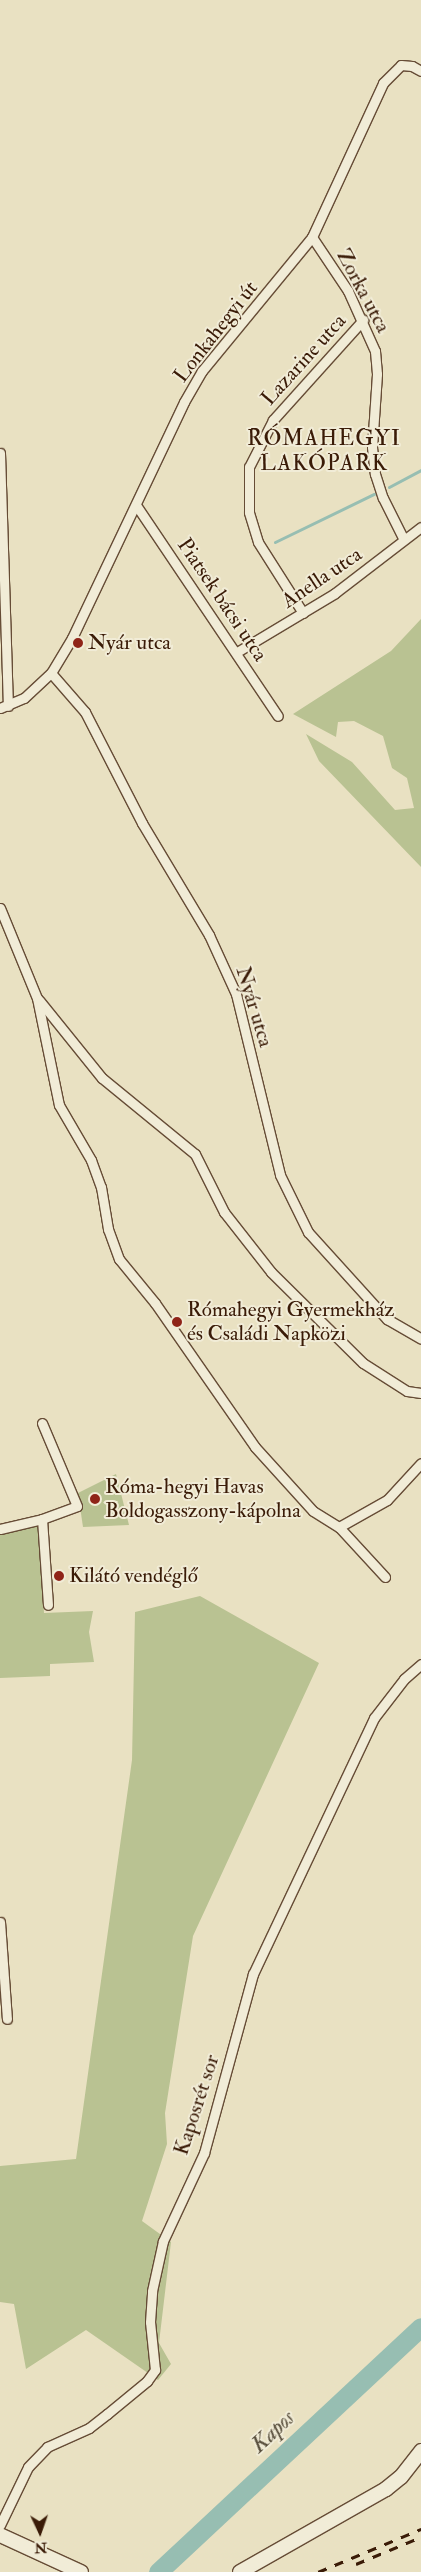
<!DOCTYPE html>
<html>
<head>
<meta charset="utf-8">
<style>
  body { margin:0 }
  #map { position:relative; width:421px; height:2572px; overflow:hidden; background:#e9e1c2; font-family:"IM FELL Double Pica",serif }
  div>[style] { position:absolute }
  .green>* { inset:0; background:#b9c292 }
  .stream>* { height:3px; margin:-1.5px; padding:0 1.5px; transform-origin:1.5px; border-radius:1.5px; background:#97beb2 }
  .river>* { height:19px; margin:-9.5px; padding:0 9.5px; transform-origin:9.5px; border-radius:9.5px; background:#97beb2 }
  .roads { filter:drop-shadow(1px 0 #664c36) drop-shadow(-1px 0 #664c36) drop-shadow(0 1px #664c36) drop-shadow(0 -1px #664c36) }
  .street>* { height:9px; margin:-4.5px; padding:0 4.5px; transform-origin:4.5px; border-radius:4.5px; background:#f1ecd7 }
  .secondary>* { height:14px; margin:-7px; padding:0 7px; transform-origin:7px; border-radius:7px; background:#f1ecd7 }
  .rail>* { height:3px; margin-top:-1.5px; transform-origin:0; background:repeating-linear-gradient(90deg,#3a1b07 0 9px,transparent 0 18px) }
  .dots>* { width:14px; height:14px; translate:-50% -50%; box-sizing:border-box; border:2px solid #f1ecd7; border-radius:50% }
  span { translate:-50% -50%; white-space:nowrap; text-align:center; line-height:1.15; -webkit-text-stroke:4px #f1ecd7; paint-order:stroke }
  .street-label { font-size:21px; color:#3a1b07 }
  .poi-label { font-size:21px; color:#3a1b07 }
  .left { translate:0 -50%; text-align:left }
  .neighbourhood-label { font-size:22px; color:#3a1b07; letter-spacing:1px }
  .water-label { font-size:22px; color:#564c3a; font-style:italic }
  .north { position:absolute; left:15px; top:2507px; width:50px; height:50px; -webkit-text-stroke:4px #f1ecd7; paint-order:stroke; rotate:177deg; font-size:14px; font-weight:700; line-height:20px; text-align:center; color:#3a1b07 }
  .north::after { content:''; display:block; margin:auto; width:18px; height:22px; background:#3a1b07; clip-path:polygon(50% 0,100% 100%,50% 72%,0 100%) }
</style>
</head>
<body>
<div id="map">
  <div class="green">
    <i style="clip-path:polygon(421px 619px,421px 867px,319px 761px,306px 734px,352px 762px,395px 810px,414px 808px,407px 778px,392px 768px,383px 736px,354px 721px,338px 722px,336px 737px,293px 714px,391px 651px)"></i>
    <i style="clip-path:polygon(116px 1474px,129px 1525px,83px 1527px,78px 1493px)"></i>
    <i style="clip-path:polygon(39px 1526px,44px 1613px,93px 1611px,89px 1632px,94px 1662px,50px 1664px,50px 1676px,0 1678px,0 1534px)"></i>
    <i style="clip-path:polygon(200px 1596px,319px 1663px,193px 1936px,165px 2113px,167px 2144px,142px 2221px,171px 2242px,159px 2343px,171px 2364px,158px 2380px,86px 2330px,26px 2369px,14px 2304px,0 2302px,0 2166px,76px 2159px,132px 1760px,135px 1612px)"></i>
  </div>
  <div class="stream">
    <i style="left:389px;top:487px;width:36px;rotate:-28deg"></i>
    <i style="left:275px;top:542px;width:110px;rotate:-25.9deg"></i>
  </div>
  <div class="river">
    <i style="left:158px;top:2572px;width:359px;rotate:-43deg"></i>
  </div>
  <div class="roads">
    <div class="street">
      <i style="left:312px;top:237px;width:65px;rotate:56.3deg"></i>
      <i style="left:348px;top:291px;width:66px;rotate:65.8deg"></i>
      <i style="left:375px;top:351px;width:23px;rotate:85deg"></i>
      <i style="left:377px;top:374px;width:73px;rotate:93.9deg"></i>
      <i style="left:372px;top:447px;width:27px;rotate:84deg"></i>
      <i style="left:375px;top:474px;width:25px;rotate:72deg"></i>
      <i style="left:383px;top:498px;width:45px;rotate:63.4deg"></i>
      <i style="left:0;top:453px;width:253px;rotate:88.2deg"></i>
      <i style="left:136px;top:505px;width:254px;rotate:56.1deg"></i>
      <i style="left:303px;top:613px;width:84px;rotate:-122.4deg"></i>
      <i style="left:258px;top:542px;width:31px;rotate:-107deg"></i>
      <i style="left:249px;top:512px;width:45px;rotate:-90deg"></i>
      <i style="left:249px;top:467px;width:53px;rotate:-62.9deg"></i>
      <i style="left:273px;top:420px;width:135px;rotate:-48deg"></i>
      <i style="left:237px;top:652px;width:114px;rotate:-31deg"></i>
      <i style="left:335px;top:593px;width:108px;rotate:-37.5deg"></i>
      <i style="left:51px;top:673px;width:52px;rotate:48.9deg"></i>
      <i style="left:85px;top:712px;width:125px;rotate:62.8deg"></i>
      <i style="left:142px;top:823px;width:131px;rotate:59.1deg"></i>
      <i style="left:209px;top:935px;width:65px;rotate:65.4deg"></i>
      <i style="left:236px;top:994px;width:186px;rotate:76.3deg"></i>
      <i style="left:280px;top:1175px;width:64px;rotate:63.8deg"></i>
      <i style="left:308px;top:1232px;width:118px;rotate:47.8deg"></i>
      <i style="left:387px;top:1319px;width:39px;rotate:30deg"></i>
      <i style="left:0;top:708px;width:26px;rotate:-23deg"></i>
      <i style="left:24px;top:698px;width:37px;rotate:-43deg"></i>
      <i style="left:51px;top:673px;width:41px;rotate:-59deg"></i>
      <i style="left:72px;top:638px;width:261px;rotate:-64.6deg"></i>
      <i style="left:184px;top:402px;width:36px;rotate:-60deg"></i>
      <i style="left:202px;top:371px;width:173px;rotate:-50.6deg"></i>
      <i style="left:312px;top:237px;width:170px;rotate:-65.2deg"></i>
      <i style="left:383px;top:83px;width:25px;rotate:-45deg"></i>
      <i style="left:401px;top:65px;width:11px;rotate:5deg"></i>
      <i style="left:412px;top:66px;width:10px;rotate:29deg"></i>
      <i style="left:0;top:908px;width:97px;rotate:67.7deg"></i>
      <i style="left:37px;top:998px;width:109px;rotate:78.4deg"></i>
      <i style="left:59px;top:1105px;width:64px;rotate:59.8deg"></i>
      <i style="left:91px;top:1160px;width:29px;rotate:70deg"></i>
      <i style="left:101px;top:1187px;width:43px;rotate:80.5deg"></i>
      <i style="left:108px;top:1229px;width:32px;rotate:70deg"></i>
      <i style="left:119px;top:1259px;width:57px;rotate:50.7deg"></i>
      <i style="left:155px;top:1303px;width:175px;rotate:55.2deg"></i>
      <i style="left:255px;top:1447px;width:86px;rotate:47.8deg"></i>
      <i style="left:313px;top:1511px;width:31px;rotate:32deg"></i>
      <i style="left:339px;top:1527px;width:55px;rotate:-29.4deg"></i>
      <i style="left:387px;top:1500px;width:50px;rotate:-47.4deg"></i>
      <i style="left:39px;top:1000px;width:100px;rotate:51.1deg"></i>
      <i style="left:102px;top:1078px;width:120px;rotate:39.3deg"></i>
      <i style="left:195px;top:1154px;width:65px;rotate:63.4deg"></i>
      <i style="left:224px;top:1212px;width:76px;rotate:51.9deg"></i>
      <i style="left:271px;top:1272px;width:129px;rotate:44.7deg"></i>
      <i style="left:363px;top:1363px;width:52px;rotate:32.5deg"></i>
      <i style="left:407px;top:1391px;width:14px;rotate:8deg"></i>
      <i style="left:42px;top:1519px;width:86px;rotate:86deg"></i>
      <i style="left:339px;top:1527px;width:68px;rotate:47.4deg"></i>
      <i style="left:0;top:1529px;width:43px;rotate:-13.4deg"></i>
      <i style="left:42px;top:1519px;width:37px;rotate:-20deg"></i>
      <i style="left:77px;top:1506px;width:90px;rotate:-112.9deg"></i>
      <i style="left:0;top:1922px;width:97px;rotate:85.9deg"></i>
      <i style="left:0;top:2525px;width:64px;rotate:-64.2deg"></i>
      <i style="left:28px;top:2467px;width:28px;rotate:-46deg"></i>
      <i style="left:47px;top:2447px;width:46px;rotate:-24.3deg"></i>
      <i style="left:89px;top:2428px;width:23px;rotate:-38deg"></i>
      <i style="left:107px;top:2414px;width:52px;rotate:-39.5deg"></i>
      <i style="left:147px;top:2381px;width:14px;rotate:-54deg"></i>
      <i style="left:155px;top:2370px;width:48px;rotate:-95.9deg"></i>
      <i style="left:150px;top:2322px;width:31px;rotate:-86deg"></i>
      <i style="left:152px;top:2291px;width:51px;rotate:-77.6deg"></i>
      <i style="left:163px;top:2241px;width:97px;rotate:-65deg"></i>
      <i style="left:204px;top:2153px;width:186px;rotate:-74.7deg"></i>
      <i style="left:253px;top:1974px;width:283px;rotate:-64.7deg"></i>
      <i style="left:374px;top:1718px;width:49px;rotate:-52.4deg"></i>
      <i style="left:404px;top:1679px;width:23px;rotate:-41deg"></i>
    </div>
    <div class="secondary">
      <i style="left:0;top:2535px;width:89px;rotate:24.6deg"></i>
      <i style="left:240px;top:2572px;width:168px;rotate:-29.6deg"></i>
      <i style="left:386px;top:2489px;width:19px;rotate:-39deg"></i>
      <i style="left:401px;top:2477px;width:33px;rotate:-52deg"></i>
    </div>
  </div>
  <div class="rail">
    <i style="left:356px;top:2564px;width:70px;rotate:-22.6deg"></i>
    <i style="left:318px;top:2572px;width:112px;rotate:-22.7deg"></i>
  </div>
  <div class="dots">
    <i style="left:78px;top:643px;background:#8f2418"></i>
    <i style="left:177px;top:1322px;background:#8f2418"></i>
    <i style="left:95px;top:1499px;background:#8f2418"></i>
    <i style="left:59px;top:1576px;background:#8f2418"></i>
  </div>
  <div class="street-label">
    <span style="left:363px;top:291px;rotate:62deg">Zorka utca</span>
    <span style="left:216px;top:332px;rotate:-52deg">Lonkahegyi út</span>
    <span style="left:304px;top:360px;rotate:-48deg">Lazarine utca</span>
    <span style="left:322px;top:578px;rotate:-34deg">Anella utca</span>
    <span style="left:222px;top:600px;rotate:56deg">Piatsek bácsi utca</span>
    <span style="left:254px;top:1007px;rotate:73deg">Nyár utca</span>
    <span style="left:197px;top:2105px;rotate:-72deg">Kaposrét sor</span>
  </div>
  <div class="poi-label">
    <span class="left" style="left:88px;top:643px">Nyár utca</span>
    <span class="left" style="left:187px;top:1322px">Rómahegyi Gyermekház<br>és Családi Napközi</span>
    <span class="left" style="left:105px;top:1499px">Róma-hegyi Havas<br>Boldogasszony-kápolna</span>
    <span class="left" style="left:69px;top:1576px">Kilátó vendéglő</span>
  </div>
  <div class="neighbourhood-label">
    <span style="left:324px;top:451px">RÓMAHEGYI<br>LAKÓPARK</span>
  </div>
  <div class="water-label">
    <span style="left:273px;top:2432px;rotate:-43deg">Kapos</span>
  </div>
  <div class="north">N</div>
</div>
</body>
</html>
